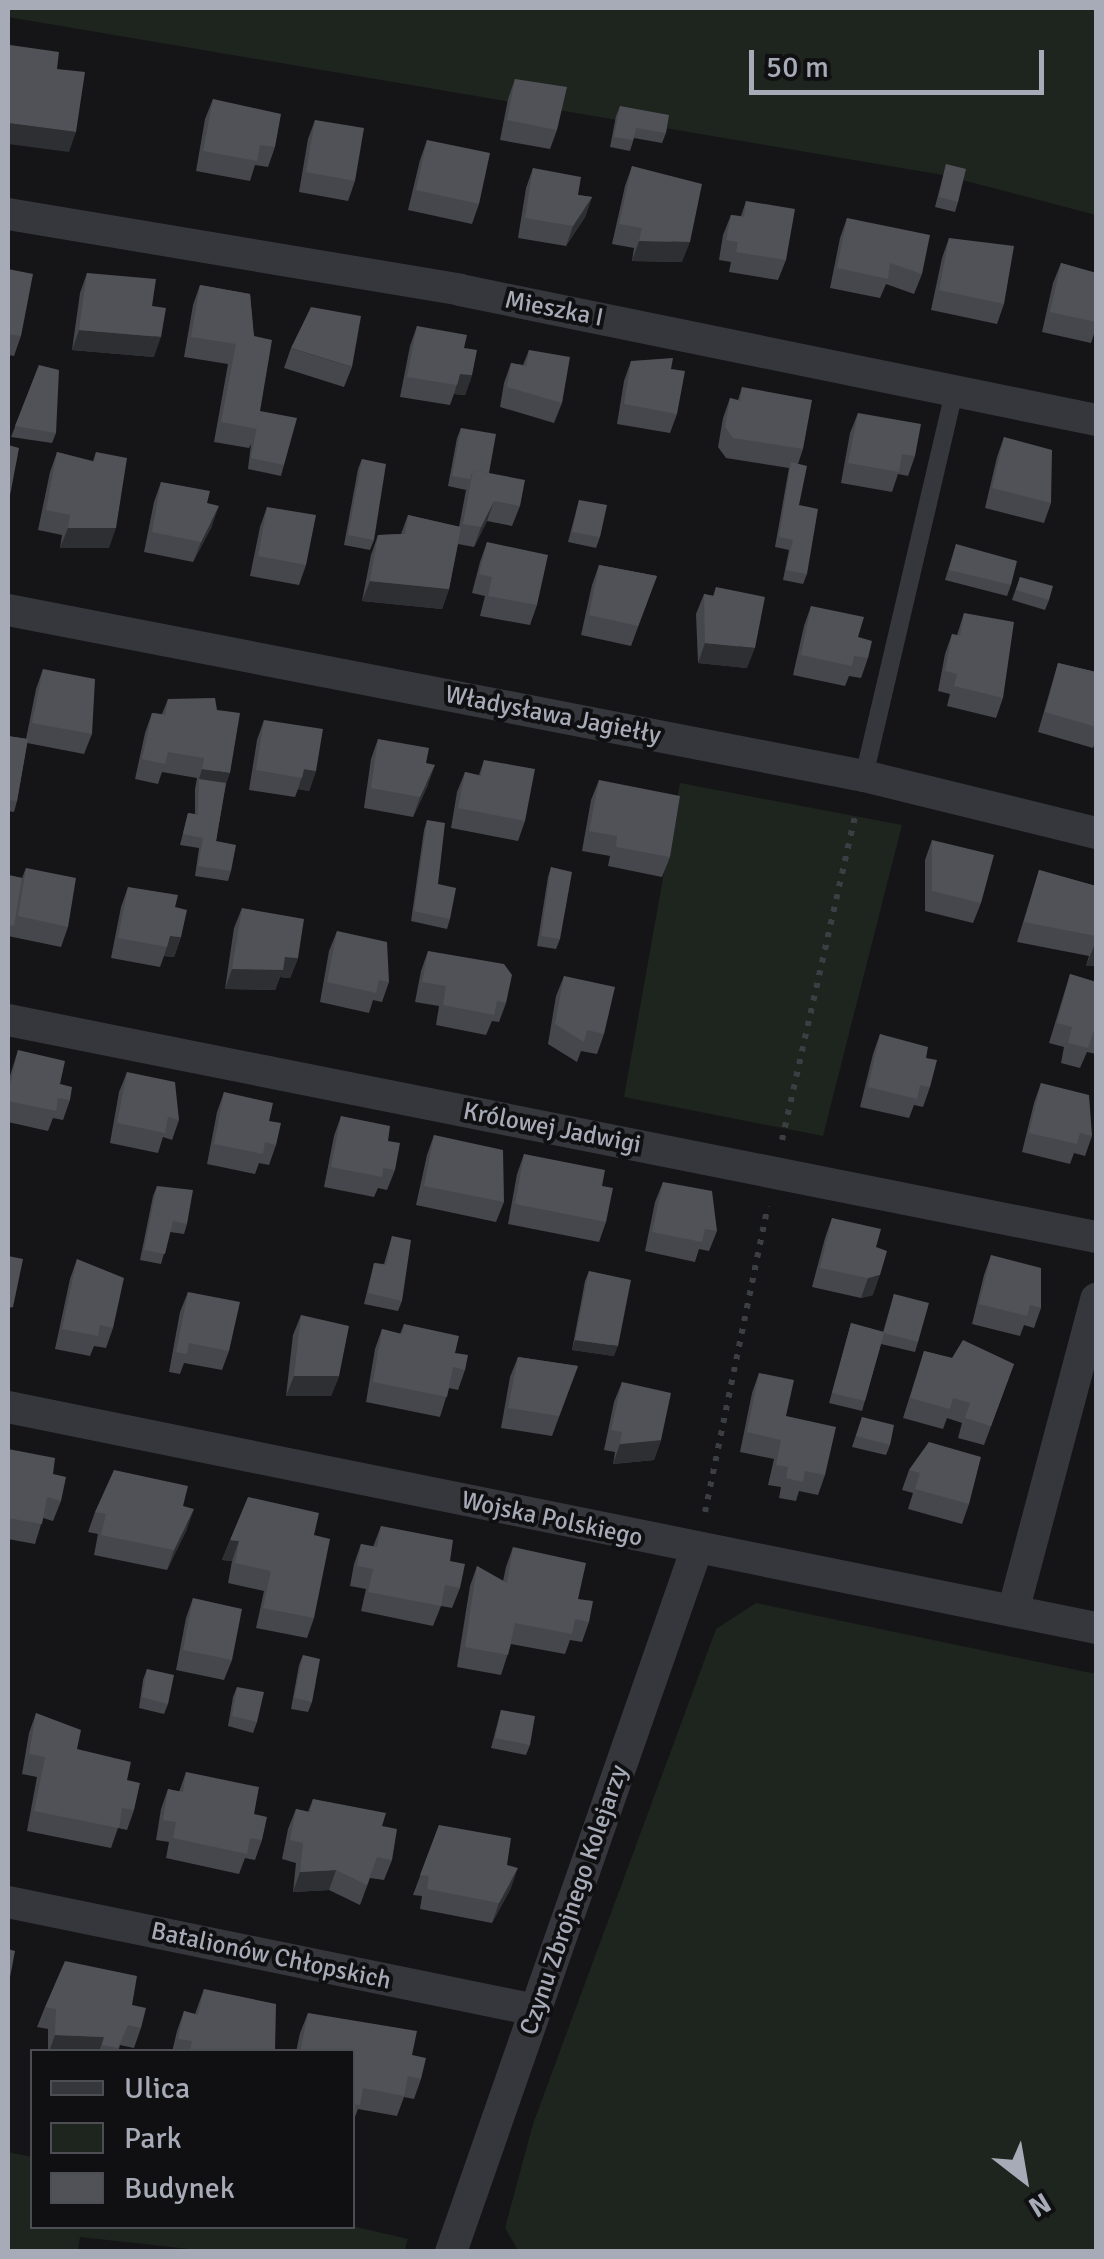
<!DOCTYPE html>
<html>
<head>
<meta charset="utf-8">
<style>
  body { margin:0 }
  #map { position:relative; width:1104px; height:2259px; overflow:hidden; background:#151517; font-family:Signika,sans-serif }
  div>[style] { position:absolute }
  .green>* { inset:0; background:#1d251e }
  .path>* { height:6px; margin-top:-3px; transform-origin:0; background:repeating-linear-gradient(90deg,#3b3e43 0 5px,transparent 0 13px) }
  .service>* { height:18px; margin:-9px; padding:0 9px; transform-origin:9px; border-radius:9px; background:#36373c }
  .minor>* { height:32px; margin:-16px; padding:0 16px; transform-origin:16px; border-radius:16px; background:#36373c }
  .wall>* { inset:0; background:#46474c }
  .shaded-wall>* { inset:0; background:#2e2f32 }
  .building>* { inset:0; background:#515258 }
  span { translate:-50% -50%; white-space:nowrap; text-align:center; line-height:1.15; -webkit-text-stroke:8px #101012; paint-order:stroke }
  .street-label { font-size:25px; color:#a6abb7 }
  .frame { position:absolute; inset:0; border:10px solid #a6abb7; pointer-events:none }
  .legend { position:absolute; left:30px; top:2049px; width:325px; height:180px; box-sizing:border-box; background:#101012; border:2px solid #4c4e54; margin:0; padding:12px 18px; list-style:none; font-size:30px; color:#a6abb7 }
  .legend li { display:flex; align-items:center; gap:20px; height:50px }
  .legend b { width:50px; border:2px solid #4c4e54 }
  .north { position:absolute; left:974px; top:2129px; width:100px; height:100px; -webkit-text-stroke:8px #101012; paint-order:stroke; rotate:149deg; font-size:28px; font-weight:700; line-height:40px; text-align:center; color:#a6abb7 }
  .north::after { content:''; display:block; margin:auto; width:35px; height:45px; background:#a6abb7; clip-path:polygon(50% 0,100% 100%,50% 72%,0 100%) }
  .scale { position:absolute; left:749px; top:50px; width:295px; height:45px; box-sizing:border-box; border:5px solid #a6abb7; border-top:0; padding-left:12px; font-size:30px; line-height:35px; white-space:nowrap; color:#a6abb7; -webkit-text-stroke:8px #101012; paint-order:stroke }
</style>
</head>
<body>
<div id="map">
  <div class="green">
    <i style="clip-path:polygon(8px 8px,1096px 8px,1096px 215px,943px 175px,8px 17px)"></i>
    <i style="clip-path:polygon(680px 783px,902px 825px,823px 1136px,624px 1097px)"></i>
    <i style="clip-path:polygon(756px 1603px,1096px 1674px,1096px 2251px,519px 2252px,505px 2228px,533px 2124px,716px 1629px)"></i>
    <i style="clip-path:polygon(8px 2152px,32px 2157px,32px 2226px,352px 2226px,408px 2239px,404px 2252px,216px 2252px,80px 2237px,78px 2251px,8px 2251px)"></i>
  </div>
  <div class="path">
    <i style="left:782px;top:1140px;width:337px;rotate:-77.3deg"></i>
    <i style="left:705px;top:1512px;width:312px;rotate:-78.4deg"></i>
  </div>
  <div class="service">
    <i style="left:864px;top:776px;width:398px;rotate:-76.8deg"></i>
  </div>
  <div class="minor">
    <i style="left:8px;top:214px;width:458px;rotate:9.5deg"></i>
    <i style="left:460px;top:290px;width:649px;rotate:11.55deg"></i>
    <i style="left:8px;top:610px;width:872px;rotate:10.97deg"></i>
    <i style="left:864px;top:776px;width:239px;rotate:13.8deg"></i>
    <i style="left:8px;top:1020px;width:1109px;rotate:11.28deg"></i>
    <i style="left:8px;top:1407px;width:1110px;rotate:11.48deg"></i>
    <i style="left:1014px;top:1608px;width:320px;rotate:-75.1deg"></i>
    <i style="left:8px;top:1902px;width:538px;rotate:11.58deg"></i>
    <i style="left:451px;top:2252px;width:746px;rotate:-70.74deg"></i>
  </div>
  <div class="wall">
    <i style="clip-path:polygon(515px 79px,557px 130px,550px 149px,500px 140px,508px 99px)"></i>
    <i style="clip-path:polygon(213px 99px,275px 147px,268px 167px,255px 165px,250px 181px,196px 171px,205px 119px)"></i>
    <i style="clip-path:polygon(620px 106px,666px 133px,662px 143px,634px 138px,630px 151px,610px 147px,616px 116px)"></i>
    <i style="clip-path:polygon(315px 120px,355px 181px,348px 201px,299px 192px,308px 139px)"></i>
    <i style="clip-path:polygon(427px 140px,479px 204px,472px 224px,408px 210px,420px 160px)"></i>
    <i style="clip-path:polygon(946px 164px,958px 202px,955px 212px,935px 207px)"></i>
    <i style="clip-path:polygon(632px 166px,682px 262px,632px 261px,634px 248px,612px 244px,625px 186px)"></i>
    <i style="clip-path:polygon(533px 168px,578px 195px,592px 197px,585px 217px,566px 246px,518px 238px,526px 188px)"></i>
    <i style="clip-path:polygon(746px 201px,786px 260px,778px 280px,729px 272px,731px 262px,719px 260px,723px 235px,731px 215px,741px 216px)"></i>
    <i style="clip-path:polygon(847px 218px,922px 274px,914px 294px,886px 284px,880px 298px,830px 288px,840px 238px)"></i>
    <i style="clip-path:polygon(949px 238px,1004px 304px,997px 324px,931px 310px,942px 258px)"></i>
    <i style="clip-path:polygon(1061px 263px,1096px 273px,1096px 328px,1091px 343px,1042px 332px,1053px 283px)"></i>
    <i style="clip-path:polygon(8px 269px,21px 336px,14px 356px,8px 355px)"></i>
    <i style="clip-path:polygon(87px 273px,152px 306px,154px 357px,72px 350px,80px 293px)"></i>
    <i style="clip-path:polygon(200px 285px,250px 294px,260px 411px,284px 465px,281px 476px,248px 469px,251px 444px,249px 448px,214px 442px,228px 364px,184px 357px,193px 305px)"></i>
    <i style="clip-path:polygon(417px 326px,464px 348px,472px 375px,465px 395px,454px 394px,450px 405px,400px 397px,410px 346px)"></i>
    <i style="clip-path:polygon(291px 348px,352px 367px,344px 387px,284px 368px)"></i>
    <i style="clip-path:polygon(529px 350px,562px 403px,554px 423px,500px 407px,504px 383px,511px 363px,523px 365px)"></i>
    <i style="clip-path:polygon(631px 361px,671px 369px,677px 414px,670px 433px,617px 424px,624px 381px)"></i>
    <i style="clip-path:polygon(39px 365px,56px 433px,52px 443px,11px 437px)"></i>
    <i style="clip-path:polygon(742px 387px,803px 449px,798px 464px,799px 505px,807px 574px,803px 584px,783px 580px,789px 550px,775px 547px,789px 468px,726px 458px,718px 447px,723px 418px,730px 398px,738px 400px)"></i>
    <i style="clip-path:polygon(858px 413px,915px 456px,908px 476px,898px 474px,892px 492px,841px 483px,850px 433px)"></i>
    <i style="clip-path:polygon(461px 428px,489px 473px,520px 506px,512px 526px,487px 521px,474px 547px,458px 544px,449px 589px,442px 609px,362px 601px,371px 555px,378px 535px,401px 534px,408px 515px,459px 527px,466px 490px,448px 486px,457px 438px)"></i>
    <i style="clip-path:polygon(1004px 437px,1051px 503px,1044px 523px,985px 508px,997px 457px)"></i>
    <i style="clip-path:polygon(57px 452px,93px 461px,96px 452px,109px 548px,60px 548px,62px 535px,38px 530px,50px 472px)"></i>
    <i style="clip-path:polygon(362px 459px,374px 540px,370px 550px,344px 545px,358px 469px)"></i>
    <i style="clip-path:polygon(161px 482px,207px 503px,212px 526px,193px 562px,144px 552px,154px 502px)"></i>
    <i style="clip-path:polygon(579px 500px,600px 537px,596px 548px,568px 542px)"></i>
    <i style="clip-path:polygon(267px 507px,306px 565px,299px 585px,250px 576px,260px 527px)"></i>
    <i style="clip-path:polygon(487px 542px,537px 605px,530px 625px,480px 616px,485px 596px,472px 593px,480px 562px)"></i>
    <i style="clip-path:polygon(956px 544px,1011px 585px,1007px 596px,945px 580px)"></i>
    <i style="clip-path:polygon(599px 565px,657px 576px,631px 646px,581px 635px,592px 585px)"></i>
    <i style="clip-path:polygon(1020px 577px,1049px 600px,1045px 610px,1012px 600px)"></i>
    <i style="clip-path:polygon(716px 587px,747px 668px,698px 663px,696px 614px,704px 594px,713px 596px)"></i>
    <i style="clip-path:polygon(811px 606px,858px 637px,868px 658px,861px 678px,849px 676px,845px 686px,793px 675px,804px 626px)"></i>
    <i style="clip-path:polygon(964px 613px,1003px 698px,996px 718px,947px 706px,950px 694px,938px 691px,945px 654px,952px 634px,957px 635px)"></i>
    <i style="clip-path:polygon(1058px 663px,1096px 672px,1096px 739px,1093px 748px,1038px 732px)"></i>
    <i style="clip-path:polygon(43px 669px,92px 734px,84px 754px,27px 743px,17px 801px,14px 812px,8px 811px,8px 736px,26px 739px,36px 689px)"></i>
    <i style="clip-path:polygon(168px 699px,226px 783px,216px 841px,231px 871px,228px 881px,195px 876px,199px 848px,180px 845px,188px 813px,195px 814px,195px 789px,197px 778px,162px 772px,158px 784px,135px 779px,145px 733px,152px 713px,162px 714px)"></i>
    <i style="clip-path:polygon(264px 720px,316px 771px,309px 791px,298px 789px,295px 797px,249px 790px,257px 740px)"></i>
    <i style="clip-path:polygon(378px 739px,428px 785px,413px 817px,364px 808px,371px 759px)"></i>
    <i style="clip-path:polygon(484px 760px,525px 821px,518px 841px,451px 828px,457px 792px,465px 772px,479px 775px)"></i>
    <i style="clip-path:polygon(599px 780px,670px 857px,662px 877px,608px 866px,610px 856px,582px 851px,591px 800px)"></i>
    <i style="clip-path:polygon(427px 820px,438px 884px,450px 919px,447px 929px,411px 921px,424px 830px)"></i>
    <i style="clip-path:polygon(932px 840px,981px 903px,973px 923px,925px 911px,925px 860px)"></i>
    <i style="clip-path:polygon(551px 867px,560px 939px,556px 949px,537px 946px,548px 877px)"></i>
    <i style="clip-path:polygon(26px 868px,68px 927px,61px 947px,8px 936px,8px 875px,22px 878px)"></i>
    <i style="clip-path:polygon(1039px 870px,1096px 886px,1096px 966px,1086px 966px,1089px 956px,1017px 942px)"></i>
    <i style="clip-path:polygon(128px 887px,175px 907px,181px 937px,174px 957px,164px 956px,160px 967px,111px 958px,121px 907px)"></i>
    <i style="clip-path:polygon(242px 908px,298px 958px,290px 978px,280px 977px,275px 990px,225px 989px,234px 928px)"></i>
    <i style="clip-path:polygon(337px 931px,389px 982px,382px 1002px,373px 1000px,369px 1013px,320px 1002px,329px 951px)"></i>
    <i style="clip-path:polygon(428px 951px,506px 1003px,499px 1022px,492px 1021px,486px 1035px,436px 1025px,439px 1006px,415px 1002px,421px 971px)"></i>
    <i style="clip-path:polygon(1070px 974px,1096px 982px,1096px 1054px,1087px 1052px,1080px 1068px,1061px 1063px,1064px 1047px,1049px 1043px)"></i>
    <i style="clip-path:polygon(564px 976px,604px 1034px,597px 1054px,581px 1051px,577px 1062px,548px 1044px,556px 996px)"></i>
    <i style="clip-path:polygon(880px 1034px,926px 1058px,930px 1087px,923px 1107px,914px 1105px,909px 1118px,860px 1107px,873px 1054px)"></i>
    <i style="clip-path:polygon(18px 1050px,60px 1084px,70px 1100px,63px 1120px,53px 1118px,48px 1131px,8px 1122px,8px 1082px)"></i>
    <i style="clip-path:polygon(127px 1072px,179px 1120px,172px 1140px,163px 1137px,158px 1153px,110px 1143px,119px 1092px)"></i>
    <i style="clip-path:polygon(1041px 1083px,1092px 1136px,1085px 1156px,1074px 1153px,1070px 1164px,1022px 1152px,1034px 1103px)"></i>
    <i style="clip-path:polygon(224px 1092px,269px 1121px,276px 1145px,269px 1165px,259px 1163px,255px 1174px,207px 1164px,217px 1112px)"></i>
    <i style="clip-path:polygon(341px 1116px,388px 1141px,395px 1170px,387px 1190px,378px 1188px,374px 1197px,324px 1187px,334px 1136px)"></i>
    <i style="clip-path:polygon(434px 1135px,504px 1202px,496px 1222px,416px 1205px,427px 1155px)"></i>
    <i style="clip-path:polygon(524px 1154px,602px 1186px,606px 1222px,599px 1242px,508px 1224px,517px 1174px)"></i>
    <i style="clip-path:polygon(663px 1182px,717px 1231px,709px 1251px,699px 1249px,695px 1262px,645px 1251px,655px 1202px)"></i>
    <i style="clip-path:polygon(157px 1186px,187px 1224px,184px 1234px,170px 1232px,161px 1264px,140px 1260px,153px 1196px)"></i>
    <i style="clip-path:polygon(832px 1218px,876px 1247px,873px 1295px,861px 1298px,812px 1287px,825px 1238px)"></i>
    <i style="clip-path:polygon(392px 1236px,402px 1301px,398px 1311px,364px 1304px,374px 1263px,384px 1264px)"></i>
    <i style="clip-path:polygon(991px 1255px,1041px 1308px,1034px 1328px,1024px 1325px,1020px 1336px,972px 1324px,984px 1275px)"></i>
    <i style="clip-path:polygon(77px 1259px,113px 1328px,106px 1348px,94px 1346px,90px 1356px,55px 1349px,70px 1279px)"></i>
    <i style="clip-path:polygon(589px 1271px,614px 1356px,572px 1350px,585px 1281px)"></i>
    <i style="clip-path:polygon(188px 1292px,229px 1351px,222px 1370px,184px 1363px,180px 1374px,169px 1372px,180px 1312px)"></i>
    <i style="clip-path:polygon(894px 1294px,918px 1342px,915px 1352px,881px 1344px,862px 1411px,829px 1403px,851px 1323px,883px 1332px)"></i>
    <i style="clip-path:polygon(301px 1315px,339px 1376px,331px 1396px,286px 1396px,293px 1335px)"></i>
    <i style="clip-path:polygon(404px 1324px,455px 1353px,465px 1370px,458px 1390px,449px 1388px,440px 1417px,366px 1402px,375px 1349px,382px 1329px,400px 1334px)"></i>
    <i style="clip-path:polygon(924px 1351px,952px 1358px,1014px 1364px,984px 1445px,958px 1438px,962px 1423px,947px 1418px,943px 1429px,903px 1418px)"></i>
    <i style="clip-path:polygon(518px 1357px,578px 1366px,552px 1436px,501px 1428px,510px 1377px)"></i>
    <i style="clip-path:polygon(759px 1373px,786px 1416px,825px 1475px,818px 1495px,799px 1491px,796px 1501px,779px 1498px,781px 1487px,768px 1485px,774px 1459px,740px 1452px,752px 1393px)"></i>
    <i style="clip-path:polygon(622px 1382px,661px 1440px,654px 1460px,613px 1464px,615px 1452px,604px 1450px,614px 1402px)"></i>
    <i style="clip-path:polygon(862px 1417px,890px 1445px,886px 1455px,852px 1447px)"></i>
    <i style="clip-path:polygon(929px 1442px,969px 1504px,962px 1524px,908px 1509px,913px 1493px,902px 1490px,909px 1470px)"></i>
    <i style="clip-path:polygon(8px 1449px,53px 1474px,61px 1501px,53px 1521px,43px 1518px,35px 1544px,8px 1539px)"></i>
    <i style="clip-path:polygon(183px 1506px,187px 1529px,167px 1570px,94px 1555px,98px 1534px,88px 1532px,95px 1512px)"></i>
    <i style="clip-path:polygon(381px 1526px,450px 1561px,460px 1588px,452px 1608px,441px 1606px,433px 1626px,361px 1611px,366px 1589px,350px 1586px,354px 1564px,361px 1544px,373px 1547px)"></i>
    <i style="clip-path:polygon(314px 1535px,314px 1618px,307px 1638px,256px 1628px,264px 1591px,228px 1583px,232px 1561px,222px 1560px,230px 1540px)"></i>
    <i style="clip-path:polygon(513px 1547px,578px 1599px,589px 1622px,582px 1642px,570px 1640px,565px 1654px,511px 1644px,501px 1675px,457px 1667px,470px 1586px,477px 1566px,503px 1581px,506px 1567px)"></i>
    <i style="clip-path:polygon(193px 1598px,232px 1660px,224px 1680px,176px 1670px,186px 1618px)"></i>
    <i style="clip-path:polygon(303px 1655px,312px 1702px,308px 1712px,291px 1709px,299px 1665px)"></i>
    <i style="clip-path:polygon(147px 1669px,168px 1704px,164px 1714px,139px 1708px,143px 1680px)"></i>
    <i style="clip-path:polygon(237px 1687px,257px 1722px,253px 1733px,228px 1726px,233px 1697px)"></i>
    <i style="clip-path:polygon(501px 1710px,530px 1745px,526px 1755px,491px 1748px)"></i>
    <i style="clip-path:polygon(36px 1713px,77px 1749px,134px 1810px,127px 1830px,118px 1828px,111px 1848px,27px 1831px,37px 1777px,22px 1774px,29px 1733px)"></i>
    <i style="clip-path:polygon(186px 1772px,254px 1814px,262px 1840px,255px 1860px,245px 1858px,239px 1874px,166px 1858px,169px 1842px,156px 1840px,161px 1809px,168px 1789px,179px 1792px)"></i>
    <i style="clip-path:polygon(313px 1799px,382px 1826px,392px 1860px,384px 1880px,370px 1878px,360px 1905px,329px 1890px,293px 1892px,296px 1863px,282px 1859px,288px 1829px,296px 1809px,308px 1812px)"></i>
    <i style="clip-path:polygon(439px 1825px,507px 1865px,511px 1888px,492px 1923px,420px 1909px,422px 1896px,413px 1895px)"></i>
    <i style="clip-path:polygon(204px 1989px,275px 2052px,172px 2052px,177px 2031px,184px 2011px,195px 2014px)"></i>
    <i style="clip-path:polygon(132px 2005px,141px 2028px,134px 2048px,120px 2045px,118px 2052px,48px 2052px,48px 2029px,37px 2027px,45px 2007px)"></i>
    <i style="clip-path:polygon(308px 2013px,412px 2055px,421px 2079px,414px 2099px,404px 2097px,397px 2116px,358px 2109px,352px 2125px,352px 2052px,296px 2052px,300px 2033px)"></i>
  </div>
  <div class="shaded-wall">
    <i style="clip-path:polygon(8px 123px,76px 132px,69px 152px,8px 144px)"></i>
    <i style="clip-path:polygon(592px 197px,585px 217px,566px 246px,573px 226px)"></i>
    <i style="clip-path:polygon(639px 241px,690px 242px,682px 262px,632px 261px)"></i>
    <i style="clip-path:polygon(79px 330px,161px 337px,154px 357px,72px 350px)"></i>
    <i style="clip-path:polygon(460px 374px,472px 375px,465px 395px,454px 394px)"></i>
    <i style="clip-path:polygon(494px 501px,487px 521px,474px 547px,481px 527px)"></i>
    <i style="clip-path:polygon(219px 506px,212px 526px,193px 562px,201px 542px)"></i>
    <i style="clip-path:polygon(68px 528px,116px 528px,109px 548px,60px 548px)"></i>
    <i style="clip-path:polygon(370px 581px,449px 589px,442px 609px,362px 601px)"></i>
    <i style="clip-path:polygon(705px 643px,755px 648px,747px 668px,698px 663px)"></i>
    <i style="clip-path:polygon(435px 765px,428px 785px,413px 817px,420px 797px)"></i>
    <i style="clip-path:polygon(202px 769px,230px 773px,223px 793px,199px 779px)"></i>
    <i style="clip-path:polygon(304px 769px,316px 771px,309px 791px,298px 789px)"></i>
    <i style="clip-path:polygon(170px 936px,181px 937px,174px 957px,164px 956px)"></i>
    <i style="clip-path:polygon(1094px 946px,1096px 946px,1096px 966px,1086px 966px)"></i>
    <i style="clip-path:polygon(285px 957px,298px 958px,290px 978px,280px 977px,275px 990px,225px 989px,232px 969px)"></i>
    <i style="clip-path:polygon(880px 1275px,873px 1295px,861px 1298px,868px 1278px)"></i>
    <i style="clip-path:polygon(575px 1340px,618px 1346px,614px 1356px,572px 1350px)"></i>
    <i style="clip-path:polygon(294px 1376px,339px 1376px,331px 1396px,286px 1396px)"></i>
    <i style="clip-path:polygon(661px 1440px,654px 1460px,613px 1464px,620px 1444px)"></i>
    <i style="clip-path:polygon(194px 1509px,187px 1529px,167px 1570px,174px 1550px)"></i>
    <i style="clip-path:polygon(230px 1540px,239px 1541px,232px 1561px,222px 1560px)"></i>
    <i style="clip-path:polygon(518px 1868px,511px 1888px,492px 1923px,499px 1903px)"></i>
    <i style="clip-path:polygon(336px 1870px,329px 1890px,293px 1892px,300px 1872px)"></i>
    <i style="clip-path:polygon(55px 2035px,104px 2037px,99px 2052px,49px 2052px)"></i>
  </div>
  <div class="building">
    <i style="clip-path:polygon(10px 45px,59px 52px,57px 69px,85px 72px,76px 132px,8px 123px,8px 66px)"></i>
    <i style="clip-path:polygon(515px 79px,567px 87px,557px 130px,507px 120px)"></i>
    <i style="clip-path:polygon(213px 99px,281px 114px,275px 147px,260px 145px,257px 161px,203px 151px)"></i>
    <i style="clip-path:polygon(620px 106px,669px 115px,666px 133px,636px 128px,633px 140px,614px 137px)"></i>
    <i style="clip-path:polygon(315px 120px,364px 128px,355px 181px,306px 172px)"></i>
    <i style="clip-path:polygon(427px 140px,490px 153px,479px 204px,416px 190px)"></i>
    <i style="clip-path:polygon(946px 164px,966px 169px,958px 202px,939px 197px)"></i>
    <i style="clip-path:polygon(632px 166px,702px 184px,690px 242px,639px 241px,642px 228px,619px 224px)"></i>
    <i style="clip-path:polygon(533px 168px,581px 177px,578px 195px,592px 197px,573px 226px,525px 218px)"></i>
    <i style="clip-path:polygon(746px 201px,795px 209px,786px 260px,736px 252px,738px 242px,726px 240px,731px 215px,744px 217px)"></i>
    <i style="clip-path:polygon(847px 218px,930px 235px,922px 274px,890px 263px,888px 279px,837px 268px)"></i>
    <i style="clip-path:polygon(949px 238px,1014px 246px,1004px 304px,939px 290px)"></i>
    <i style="clip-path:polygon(1061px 263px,1096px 273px,1096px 322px,1050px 312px)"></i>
    <i style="clip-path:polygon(8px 269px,33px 274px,21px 336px,8px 334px)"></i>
    <i style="clip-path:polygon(87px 273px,156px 279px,152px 306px,166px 308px,161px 337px,79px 330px)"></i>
    <i style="clip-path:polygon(200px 285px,250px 294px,254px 336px,272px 340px,257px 429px,221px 422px,236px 344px,191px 337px)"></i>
    <i style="clip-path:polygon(311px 307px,361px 316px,352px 367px,291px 348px)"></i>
    <i style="clip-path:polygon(417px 326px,467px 335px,464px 348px,477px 350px,472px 375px,460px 374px,457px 385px,407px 377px)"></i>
    <i style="clip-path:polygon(529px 350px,570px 357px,562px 403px,507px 387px,511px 363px,526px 366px)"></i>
    <i style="clip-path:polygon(673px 358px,671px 369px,685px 371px,677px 414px,624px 404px,631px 361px)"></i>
    <i style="clip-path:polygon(39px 365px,59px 370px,56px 433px,15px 426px)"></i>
    <i style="clip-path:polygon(742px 387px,812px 400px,803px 449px,733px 438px,725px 427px,730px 398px,740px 401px)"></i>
    <i style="clip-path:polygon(260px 411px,297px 418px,284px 465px,251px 458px)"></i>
    <i style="clip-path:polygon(858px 413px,921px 424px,915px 456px,902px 454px,899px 472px,848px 463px)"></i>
    <i style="clip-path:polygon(461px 428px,496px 434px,489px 473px,473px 470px,470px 479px,452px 476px)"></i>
    <i style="clip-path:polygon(1004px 437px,1052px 450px,1051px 503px,992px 488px)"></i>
    <i style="clip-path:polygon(8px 445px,19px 448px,8px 506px)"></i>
    <i style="clip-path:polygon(57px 452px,94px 462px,96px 452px,127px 458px,116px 528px,68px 528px,70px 515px,46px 510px)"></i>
    <i style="clip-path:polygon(362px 459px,386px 464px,374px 540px,348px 535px)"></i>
    <i style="clip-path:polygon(791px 462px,807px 466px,799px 505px,818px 509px,807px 574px,786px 570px,793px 540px,779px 537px)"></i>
    <i style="clip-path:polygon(473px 470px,525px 480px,520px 506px,494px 501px,481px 527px,463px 524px)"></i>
    <i style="clip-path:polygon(161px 482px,210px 491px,207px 503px,219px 506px,201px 542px,152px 532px)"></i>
    <i style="clip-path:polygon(579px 500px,607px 505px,600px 537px,572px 532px)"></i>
    <i style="clip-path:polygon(267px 507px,316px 515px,306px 565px,258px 556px)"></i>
    <i style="clip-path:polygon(408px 515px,461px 527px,449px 589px,370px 581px,378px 535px,405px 534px)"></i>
    <i style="clip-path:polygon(487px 542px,548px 555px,537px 605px,488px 596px,492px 577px,479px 574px)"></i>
    <i style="clip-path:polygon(956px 544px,1017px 561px,1011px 585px,949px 570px)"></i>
    <i style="clip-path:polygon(599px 565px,657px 576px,638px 626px,589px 615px)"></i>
    <i style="clip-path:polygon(1020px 577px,1053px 586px,1049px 600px,1016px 590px)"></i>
    <i style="clip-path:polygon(716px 587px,765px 597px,755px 648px,705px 643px,704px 594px,714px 596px)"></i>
    <i style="clip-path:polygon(811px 606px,864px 617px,858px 637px,872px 641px,868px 658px,854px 656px,852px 666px,801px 655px)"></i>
    <i style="clip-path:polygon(964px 613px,1014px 622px,1003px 698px,954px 686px,957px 674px,945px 671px,952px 634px,960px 636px)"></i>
    <i style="clip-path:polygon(1058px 663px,1096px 672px,1096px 727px,1045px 712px)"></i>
    <i style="clip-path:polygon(43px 669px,95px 679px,92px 734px,32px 723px)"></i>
    <i style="clip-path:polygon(215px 698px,217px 710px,240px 713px,230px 773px,202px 769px,204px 758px,168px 752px,165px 764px,142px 759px,152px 713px,165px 715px,168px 699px)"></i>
    <i style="clip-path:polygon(264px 720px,323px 729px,316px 771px,304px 769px,302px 778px,256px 770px)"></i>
    <i style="clip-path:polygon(8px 736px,28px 739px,17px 801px,8px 800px)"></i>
    <i style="clip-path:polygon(378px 739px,429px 748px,426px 763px,435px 765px,420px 797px,371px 788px)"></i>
    <i style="clip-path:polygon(484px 760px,535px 769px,525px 821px,458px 808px,465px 772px,481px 776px)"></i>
    <i style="clip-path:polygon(199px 779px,226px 783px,216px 841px,236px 845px,231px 871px,198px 866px,203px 838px,183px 834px,188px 813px,198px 815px)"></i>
    <i style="clip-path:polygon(599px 780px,680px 796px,670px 857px,616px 847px,617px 836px,589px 831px)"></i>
    <i style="clip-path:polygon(427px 820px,445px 823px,438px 884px,456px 888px,450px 919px,414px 911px)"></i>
    <i style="clip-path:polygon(932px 840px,994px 855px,981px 903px,932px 891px)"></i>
    <i style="clip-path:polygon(551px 867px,572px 872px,560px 939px,541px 936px)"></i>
    <i style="clip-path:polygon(26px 868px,76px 878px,68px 927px,18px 916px)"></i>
    <i style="clip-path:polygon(1039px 870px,1096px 886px,1096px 946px,1094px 946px,1096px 936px,1024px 922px)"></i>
    <i style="clip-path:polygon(8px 875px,22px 878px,14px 926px,8px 925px)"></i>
    <i style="clip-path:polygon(128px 887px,178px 895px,175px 907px,187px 910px,181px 937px,170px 936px,167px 947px,118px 938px)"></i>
    <i style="clip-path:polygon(242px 908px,304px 919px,298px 958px,285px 957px,283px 970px,232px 969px)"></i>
    <i style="clip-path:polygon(337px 931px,387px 942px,389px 982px,379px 980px,376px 993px,327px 982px)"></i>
    <i style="clip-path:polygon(428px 951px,504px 964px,512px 975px,506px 1003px,497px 1001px,494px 1015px,443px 1005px,446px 986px,422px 982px)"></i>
    <i style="clip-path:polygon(1070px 974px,1096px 982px,1096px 1032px,1093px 1032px,1088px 1048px,1068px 1043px,1072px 1027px,1057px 1023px)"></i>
    <i style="clip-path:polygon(564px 976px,615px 987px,604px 1034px,587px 1030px,584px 1042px,555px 1024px)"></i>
    <i style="clip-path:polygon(880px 1034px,928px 1047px,926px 1058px,937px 1060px,930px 1087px,920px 1085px,917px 1099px,868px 1087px)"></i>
    <i style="clip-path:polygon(18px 1050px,65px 1061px,60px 1084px,72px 1087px,70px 1100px,58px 1098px,56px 1111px,8px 1101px,8px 1094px)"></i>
    <i style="clip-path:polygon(127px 1072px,175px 1082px,179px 1120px,168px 1117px,165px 1133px,117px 1123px)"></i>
    <i style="clip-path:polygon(1041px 1083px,1089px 1095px,1092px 1136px,1080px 1133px,1077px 1144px,1029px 1133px)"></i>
    <i style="clip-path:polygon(224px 1092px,273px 1103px,269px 1121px,281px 1123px,276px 1145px,265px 1142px,263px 1154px,214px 1144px)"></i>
    <i style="clip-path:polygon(341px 1116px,390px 1126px,388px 1141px,400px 1143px,395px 1170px,383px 1168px,382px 1177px,331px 1167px)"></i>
    <i style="clip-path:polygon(434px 1135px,503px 1150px,504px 1202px,424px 1186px)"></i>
    <i style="clip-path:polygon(524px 1154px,605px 1170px,602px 1186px,613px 1188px,606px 1222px,515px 1204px)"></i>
    <i style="clip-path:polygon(663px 1182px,712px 1191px,717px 1231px,705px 1229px,702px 1242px,652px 1232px)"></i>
    <i style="clip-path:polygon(157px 1186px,193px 1190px,187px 1224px,173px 1221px,165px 1254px,144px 1250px)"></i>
    <i style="clip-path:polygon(832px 1218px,881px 1229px,876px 1247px,887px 1251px,880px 1275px,868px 1278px,820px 1268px)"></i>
    <i style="clip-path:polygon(392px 1236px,411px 1240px,402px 1301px,368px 1293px,374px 1263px,386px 1265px)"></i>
    <i style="clip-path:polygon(991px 1255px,1041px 1268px,1041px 1308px,1030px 1305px,1027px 1316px,979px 1304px)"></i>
    <i style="clip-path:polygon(8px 1256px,23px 1259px,13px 1307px,8px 1308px)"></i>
    <i style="clip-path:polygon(77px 1259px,124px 1278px,113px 1328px,100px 1325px,98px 1336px,62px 1329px)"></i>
    <i style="clip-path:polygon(589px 1271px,631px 1280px,618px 1346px,575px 1340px)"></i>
    <i style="clip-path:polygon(188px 1292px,240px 1302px,229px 1351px,189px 1343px,187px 1354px,176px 1352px)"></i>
    <i style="clip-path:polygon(894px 1294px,929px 1303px,918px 1342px,884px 1333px,865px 1401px,832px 1393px,851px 1323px,884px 1332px)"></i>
    <i style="clip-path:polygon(301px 1315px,349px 1326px,339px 1376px,294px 1376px)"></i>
    <i style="clip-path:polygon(404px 1324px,459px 1336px,455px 1353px,468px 1355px,465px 1370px,453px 1367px,447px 1397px,373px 1382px,382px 1329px,402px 1334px)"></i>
    <i style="clip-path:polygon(963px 1340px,1014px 1364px,991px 1426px,965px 1418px,970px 1403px,953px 1398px,950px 1409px,910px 1398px,924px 1351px,952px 1358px)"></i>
    <i style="clip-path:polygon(518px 1357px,578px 1366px,559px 1416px,508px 1408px)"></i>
    <i style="clip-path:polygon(759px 1373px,794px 1380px,786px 1416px,836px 1427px,825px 1475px,805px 1471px,803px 1482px,786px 1478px,788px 1467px,776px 1465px,781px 1440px,747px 1432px)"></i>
    <i style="clip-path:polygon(622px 1382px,671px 1393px,661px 1440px,620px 1444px,622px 1432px,611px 1430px)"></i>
    <i style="clip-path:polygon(862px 1417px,894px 1425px,890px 1445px,856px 1436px)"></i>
    <i style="clip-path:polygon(929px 1442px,981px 1457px,969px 1504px,915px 1489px,920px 1473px,909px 1470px)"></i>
    <i style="clip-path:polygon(8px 1449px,55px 1458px,53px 1474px,66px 1477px,61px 1501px,47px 1497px,42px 1524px,8px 1518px)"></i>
    <i style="clip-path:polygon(114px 1470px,188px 1486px,183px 1506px,194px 1509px,174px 1550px,101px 1535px,106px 1514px,95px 1512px)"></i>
    <i style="clip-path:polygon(248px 1497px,319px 1513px,314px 1535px,330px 1539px,314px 1618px,263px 1608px,271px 1571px,235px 1563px,239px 1541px,230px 1540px)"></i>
    <i style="clip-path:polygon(381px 1526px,453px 1540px,450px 1561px,465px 1564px,460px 1588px,445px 1585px,441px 1606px,368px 1592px,373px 1569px,357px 1566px,361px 1544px,377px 1547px)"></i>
    <i style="clip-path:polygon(513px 1547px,586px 1563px,578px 1599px,593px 1601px,589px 1622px,575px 1619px,572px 1634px,515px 1623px,508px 1655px,465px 1647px,477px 1566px,507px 1583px)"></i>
    <i style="clip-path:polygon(193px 1598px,242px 1609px,232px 1660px,183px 1650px)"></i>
    <i style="clip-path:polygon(303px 1655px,320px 1659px,312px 1702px,294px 1698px)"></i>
    <i style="clip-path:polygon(147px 1669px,174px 1675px,168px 1704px,142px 1697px)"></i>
    <i style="clip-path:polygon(237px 1687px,264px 1692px,257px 1722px,232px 1716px)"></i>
    <i style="clip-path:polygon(501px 1710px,535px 1716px,530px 1745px,495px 1738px)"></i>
    <i style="clip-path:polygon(36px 1713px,81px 1730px,77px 1749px,131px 1762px,127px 1780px,140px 1783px,134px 1810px,122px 1808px,119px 1828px,34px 1811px,45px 1757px,29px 1754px)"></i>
    <i style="clip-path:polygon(186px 1772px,259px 1787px,254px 1814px,267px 1817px,262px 1840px,250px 1838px,247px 1854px,173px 1838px,176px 1822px,163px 1820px,168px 1789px,183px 1792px)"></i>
    <i style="clip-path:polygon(313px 1799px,386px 1813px,382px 1826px,397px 1829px,392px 1860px,377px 1857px,367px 1885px,336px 1870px,300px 1872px,303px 1843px,290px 1840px,296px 1809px,310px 1812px)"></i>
    <i style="clip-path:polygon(439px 1825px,511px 1838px,507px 1865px,518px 1868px,499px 1903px,427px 1889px,429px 1876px,420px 1875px)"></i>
    <i style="clip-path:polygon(8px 1949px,15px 1951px,8px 1988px)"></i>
    <i style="clip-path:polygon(65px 1961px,137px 1976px,132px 2005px,146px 2008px,141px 2028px,128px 2025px,118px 2048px,102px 2045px,104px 2037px,55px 2035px,56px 2009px,45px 2007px)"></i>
    <i style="clip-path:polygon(204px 1989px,276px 2004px,275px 2052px,190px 2052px,192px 2041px,178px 2039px,184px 2011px,198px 2015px)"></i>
    <i style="clip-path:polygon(308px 2013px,417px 2031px,412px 2055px,426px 2058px,421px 2079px,408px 2076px,404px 2096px,363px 2088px,360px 2105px,352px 2104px,352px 2052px,300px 2052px)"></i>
  </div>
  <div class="street-label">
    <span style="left:554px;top:309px;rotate:11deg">Mieszka I</span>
    <span style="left:553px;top:715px;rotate:11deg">Władysława Jagiełły</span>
    <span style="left:552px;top:1128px;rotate:11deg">Królowej Jadwigi</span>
    <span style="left:552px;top:1519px;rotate:12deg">Wojska Polskiego</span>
    <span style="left:574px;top:1900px;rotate:-71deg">Czynu Zbrojnego Kolejarzy</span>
    <span style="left:271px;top:1956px;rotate:12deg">Batalionów Chłopskich</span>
  </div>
  <div class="frame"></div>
  <ul class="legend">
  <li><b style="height:12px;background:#36373c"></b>Ulica</li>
  <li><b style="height:28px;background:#1d251e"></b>Park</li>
  <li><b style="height:28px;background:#515258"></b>Budynek</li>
  </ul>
  <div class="north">N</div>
  <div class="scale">50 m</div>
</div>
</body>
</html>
